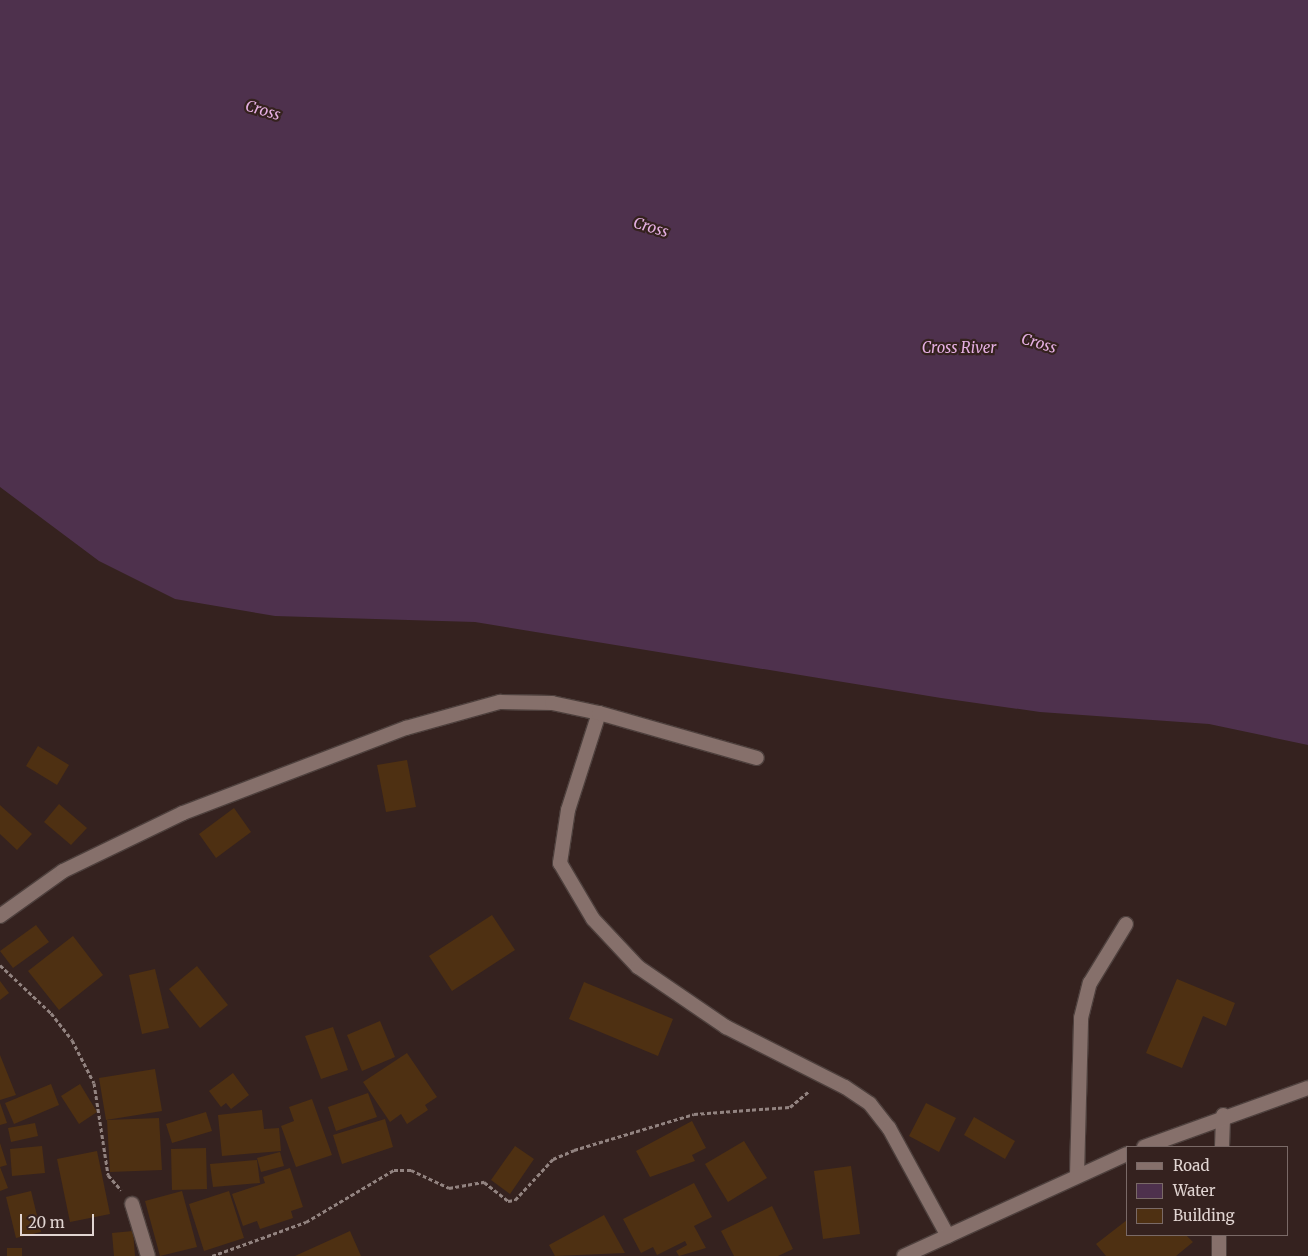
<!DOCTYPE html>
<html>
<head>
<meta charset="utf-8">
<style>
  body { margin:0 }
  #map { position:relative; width:1308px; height:1256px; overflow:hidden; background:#35221f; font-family:Merriweather,serif }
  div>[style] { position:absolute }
  .water>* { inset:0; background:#4e314d }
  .building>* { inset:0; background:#4e3012 }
  .path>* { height:3px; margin-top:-1.5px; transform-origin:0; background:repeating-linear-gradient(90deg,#928380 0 4px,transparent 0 6.5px) }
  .roads { filter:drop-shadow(1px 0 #4e403d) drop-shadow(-1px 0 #4e403d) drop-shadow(0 1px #4e403d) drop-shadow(0 -1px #4e403d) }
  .minor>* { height:14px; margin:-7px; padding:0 7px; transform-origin:7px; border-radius:7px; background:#86706b }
  .tertiary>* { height:14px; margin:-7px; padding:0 7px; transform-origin:7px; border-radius:7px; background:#86706b }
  span { translate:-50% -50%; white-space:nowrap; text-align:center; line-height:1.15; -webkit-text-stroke:4.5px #35221f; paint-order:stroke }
  .water-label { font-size:15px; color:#e5afe2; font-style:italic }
  .legend { position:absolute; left:1126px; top:1146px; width:162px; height:90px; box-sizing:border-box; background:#35221f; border:1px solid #7a6a67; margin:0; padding:6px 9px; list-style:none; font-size:15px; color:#e1d5d2 }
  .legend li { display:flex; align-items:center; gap:10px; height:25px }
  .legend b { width:25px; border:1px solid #7a6a67 }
  .scale { position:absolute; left:20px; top:1214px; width:74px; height:22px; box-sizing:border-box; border:2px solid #e1d5d2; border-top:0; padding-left:6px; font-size:15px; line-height:18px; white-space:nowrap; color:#e1d5d2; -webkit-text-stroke:4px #35221f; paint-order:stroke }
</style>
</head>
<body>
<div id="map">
  <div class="water">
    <i style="clip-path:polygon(0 0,1308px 0,1308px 745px,1209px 724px,1040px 712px,941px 698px,475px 622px,275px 616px,175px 599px,99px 561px,0 487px)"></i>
  </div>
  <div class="building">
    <i style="clip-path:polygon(38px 746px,69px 765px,57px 785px,26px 766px)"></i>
    <i style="clip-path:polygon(407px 760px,416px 807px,386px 812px,377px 765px)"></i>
    <i style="clip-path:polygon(59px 804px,87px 828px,71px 845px,44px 822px)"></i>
    <i style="clip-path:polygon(0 805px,32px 834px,17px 850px,0 834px)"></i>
    <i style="clip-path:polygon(234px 808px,251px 832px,216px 858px,199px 834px)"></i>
    <i style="clip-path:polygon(492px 915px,515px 950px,452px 991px,429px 956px)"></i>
    <i style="clip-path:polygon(36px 925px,49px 942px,13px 968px,0 951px)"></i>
    <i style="clip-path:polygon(73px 936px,103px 975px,59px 1010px,28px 971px)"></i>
    <i style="clip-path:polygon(197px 966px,228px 1005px,200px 1028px,169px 989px)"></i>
    <i style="clip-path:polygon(155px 969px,169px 1028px,142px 1034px,129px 975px)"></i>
    <i style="clip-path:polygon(1177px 979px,1235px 1003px,1226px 1026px,1203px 1016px,1182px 1068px,1146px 1053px)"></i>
    <i style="clip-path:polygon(0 981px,9px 993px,0 1000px)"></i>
    <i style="clip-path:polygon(584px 982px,673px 1019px,658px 1056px,569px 1019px)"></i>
    <i style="clip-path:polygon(380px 1021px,395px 1057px,362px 1071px,347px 1035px)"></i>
    <i style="clip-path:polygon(333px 1027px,348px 1070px,321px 1079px,305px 1036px)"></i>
    <i style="clip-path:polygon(407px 1053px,437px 1097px,425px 1105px,428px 1110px,407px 1124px,401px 1114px,390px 1122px,363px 1082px)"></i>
    <i style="clip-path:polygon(0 1055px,16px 1095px,0 1100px)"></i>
    <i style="clip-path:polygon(155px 1069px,162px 1111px,106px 1120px,99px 1078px)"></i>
    <i style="clip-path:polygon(233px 1073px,249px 1095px,231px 1109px,226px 1103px,221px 1107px,209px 1091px)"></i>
    <i style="clip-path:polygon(51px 1084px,59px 1105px,14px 1124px,5px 1103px)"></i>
    <i style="clip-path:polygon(80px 1084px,97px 1112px,79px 1124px,61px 1096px)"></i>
    <i style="clip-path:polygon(368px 1093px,377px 1117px,336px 1131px,328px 1107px)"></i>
    <i style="clip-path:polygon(312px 1099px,332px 1155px,296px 1167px,281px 1126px,294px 1121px,289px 1107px)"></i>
    <i style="clip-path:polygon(0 1103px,7px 1123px,0 1125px)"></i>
    <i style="clip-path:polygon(926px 1103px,956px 1118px,939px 1152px,909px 1136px)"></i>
    <i style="clip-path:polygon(262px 1110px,264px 1129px,279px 1128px,281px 1151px,222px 1156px,218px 1115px)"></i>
    <i style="clip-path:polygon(206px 1112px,212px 1131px,172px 1143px,166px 1124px)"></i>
    <i style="clip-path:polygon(974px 1117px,1015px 1141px,1005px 1159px,964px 1135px)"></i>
    <i style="clip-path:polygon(159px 1118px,162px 1170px,110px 1172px,107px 1120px)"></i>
    <i style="clip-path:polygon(385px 1119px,393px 1147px,342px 1164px,333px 1135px)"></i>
    <i style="clip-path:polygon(692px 1121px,706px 1148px,692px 1155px,695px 1161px,650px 1177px,636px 1151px)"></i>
    <i style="clip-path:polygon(35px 1123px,38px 1136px,11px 1142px,8px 1128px)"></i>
    <i style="clip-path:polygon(744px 1141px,767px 1178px,728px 1202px,705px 1164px)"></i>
    <i style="clip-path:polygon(0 1143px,7px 1165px,0 1167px,8px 1188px,0 1191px)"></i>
    <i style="clip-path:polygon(42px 1146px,45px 1173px,12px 1176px,10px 1149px)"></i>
    <i style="clip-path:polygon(515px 1146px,534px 1159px,510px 1194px,491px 1180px)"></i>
    <i style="clip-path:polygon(206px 1148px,207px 1189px,172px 1190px,171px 1149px)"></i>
    <i style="clip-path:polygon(97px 1151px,110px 1214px,70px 1222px,57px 1159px)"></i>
    <i style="clip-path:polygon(280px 1152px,284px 1166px,261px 1172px,257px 1158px)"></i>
    <i style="clip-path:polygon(257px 1160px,260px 1183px,213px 1187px,210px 1164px)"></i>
    <i style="clip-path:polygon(851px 1166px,860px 1234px,823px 1239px,814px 1171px)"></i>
    <i style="clip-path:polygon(290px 1168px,303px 1207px,291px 1211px,293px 1218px,260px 1229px,257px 1221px,243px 1226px,232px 1194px,265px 1183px,263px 1177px)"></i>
    <i style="clip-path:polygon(694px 1183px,712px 1217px,694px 1226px,706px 1248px,679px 1256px,676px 1251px,687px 1245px,685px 1241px,657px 1255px,653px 1247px,641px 1253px,623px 1219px)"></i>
    <i style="clip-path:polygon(31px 1191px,41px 1232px,16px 1238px,6px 1197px)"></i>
    <i style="clip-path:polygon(182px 1191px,197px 1247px,160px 1256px,145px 1201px)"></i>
    <i style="clip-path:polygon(229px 1191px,244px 1238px,204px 1251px,189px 1204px)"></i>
    <i style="clip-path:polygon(772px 1206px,793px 1249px,778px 1256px,734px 1256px,721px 1231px)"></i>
    <i style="clip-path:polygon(604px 1215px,625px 1253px,555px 1256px,549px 1245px)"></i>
    <i style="clip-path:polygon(1127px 1220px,1127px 1235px,1186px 1235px,1193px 1242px,1176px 1256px,1106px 1256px,1096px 1244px)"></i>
    <i style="clip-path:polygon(133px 1231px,135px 1256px,114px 1256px,112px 1233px)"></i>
    <i style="clip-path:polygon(350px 1231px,361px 1256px,295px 1256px)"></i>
    <i style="clip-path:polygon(7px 1248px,22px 1248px,22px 1256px,7px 1256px)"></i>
  </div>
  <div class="path">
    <i style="left:0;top:965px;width:70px;rotate:43.3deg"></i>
    <i style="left:51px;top:1013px;width:34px;rotate:52deg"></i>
    <i style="left:72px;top:1040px;width:48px;rotate:62.9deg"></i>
    <i style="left:94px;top:1083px;width:93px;rotate:81.3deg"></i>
    <i style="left:108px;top:1175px;width:20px;rotate:49deg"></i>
    <i style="left:212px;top:1256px;width:100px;rotate:-19.9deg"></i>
    <i style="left:306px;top:1222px;width:102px;rotate:-30.6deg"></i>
    <i style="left:394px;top:1170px;width:17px"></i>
    <i style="left:411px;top:1170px;width:42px;rotate:25.3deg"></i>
    <i style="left:449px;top:1188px;width:36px;rotate:-10deg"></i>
    <i style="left:484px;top:1182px;width:31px;rotate:38deg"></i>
    <i style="left:508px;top:1201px;width:7px;rotate:-8deg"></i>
    <i style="left:515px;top:1200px;width:56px;rotate:-47.2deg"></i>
    <i style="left:553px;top:1159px;width:23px;rotate:-23deg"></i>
    <i style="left:574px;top:1150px;width:125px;rotate:-16.7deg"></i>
    <i style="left:694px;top:1114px;width:96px;rotate:-4.2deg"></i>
    <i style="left:790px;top:1107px;width:26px;rotate:-40deg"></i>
  </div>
  <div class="roads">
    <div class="minor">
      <i style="left:599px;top:713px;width:102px;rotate:107.7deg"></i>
      <i style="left:568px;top:810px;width:54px;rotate:98.6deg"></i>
      <i style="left:560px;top:863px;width:65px;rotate:59.5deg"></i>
      <i style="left:593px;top:919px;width:66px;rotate:46.8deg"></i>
      <i style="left:638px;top:967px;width:107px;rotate:34.3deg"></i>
      <i style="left:726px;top:1027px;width:133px;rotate:26.8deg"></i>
      <i style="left:845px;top:1087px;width:30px;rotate:34deg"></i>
      <i style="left:870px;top:1104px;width:31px;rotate:52deg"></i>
      <i style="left:889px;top:1128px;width:123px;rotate:61.4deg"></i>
      <i style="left:0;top:916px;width:77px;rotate:-35.5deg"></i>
      <i style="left:63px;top:871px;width:133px;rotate:-25.8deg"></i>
      <i style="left:183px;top:813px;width:239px;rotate:-20.9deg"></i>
      <i style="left:406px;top:728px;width:98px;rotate:-15.5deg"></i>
      <i style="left:500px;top:702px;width:52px;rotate:1.1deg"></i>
      <i style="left:552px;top:703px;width:48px;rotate:12deg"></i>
      <i style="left:599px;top:713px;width:164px;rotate:15.9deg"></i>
      <i style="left:1222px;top:1147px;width:32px;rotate:-88deg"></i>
      <i style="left:1077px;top:1175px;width:157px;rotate:-88.5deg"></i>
      <i style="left:1081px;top:1018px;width:36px;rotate:-76deg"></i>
      <i style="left:1090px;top:983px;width:69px;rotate:-58.6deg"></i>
      <i style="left:132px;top:1204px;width:54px;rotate:72.9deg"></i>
      <i style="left:1219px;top:1256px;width:21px;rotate:-90deg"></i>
    </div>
    <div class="tertiary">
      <i style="left:1144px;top:1147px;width:174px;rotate:-19.8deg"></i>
      <i style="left:904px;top:1256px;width:245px;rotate:-24.6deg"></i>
    </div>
  </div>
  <div class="water-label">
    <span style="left:263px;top:110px;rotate:17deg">Cross</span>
    <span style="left:651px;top:227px;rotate:17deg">Cross</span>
    <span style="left:1039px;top:343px;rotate:16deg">Cross</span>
    <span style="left:959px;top:348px">Cross River</span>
  </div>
  <ul class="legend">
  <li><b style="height:6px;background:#86706b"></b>Road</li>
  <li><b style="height:14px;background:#4e314d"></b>Water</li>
  <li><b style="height:14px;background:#4e3012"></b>Building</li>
  </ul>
  <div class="scale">20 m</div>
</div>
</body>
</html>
